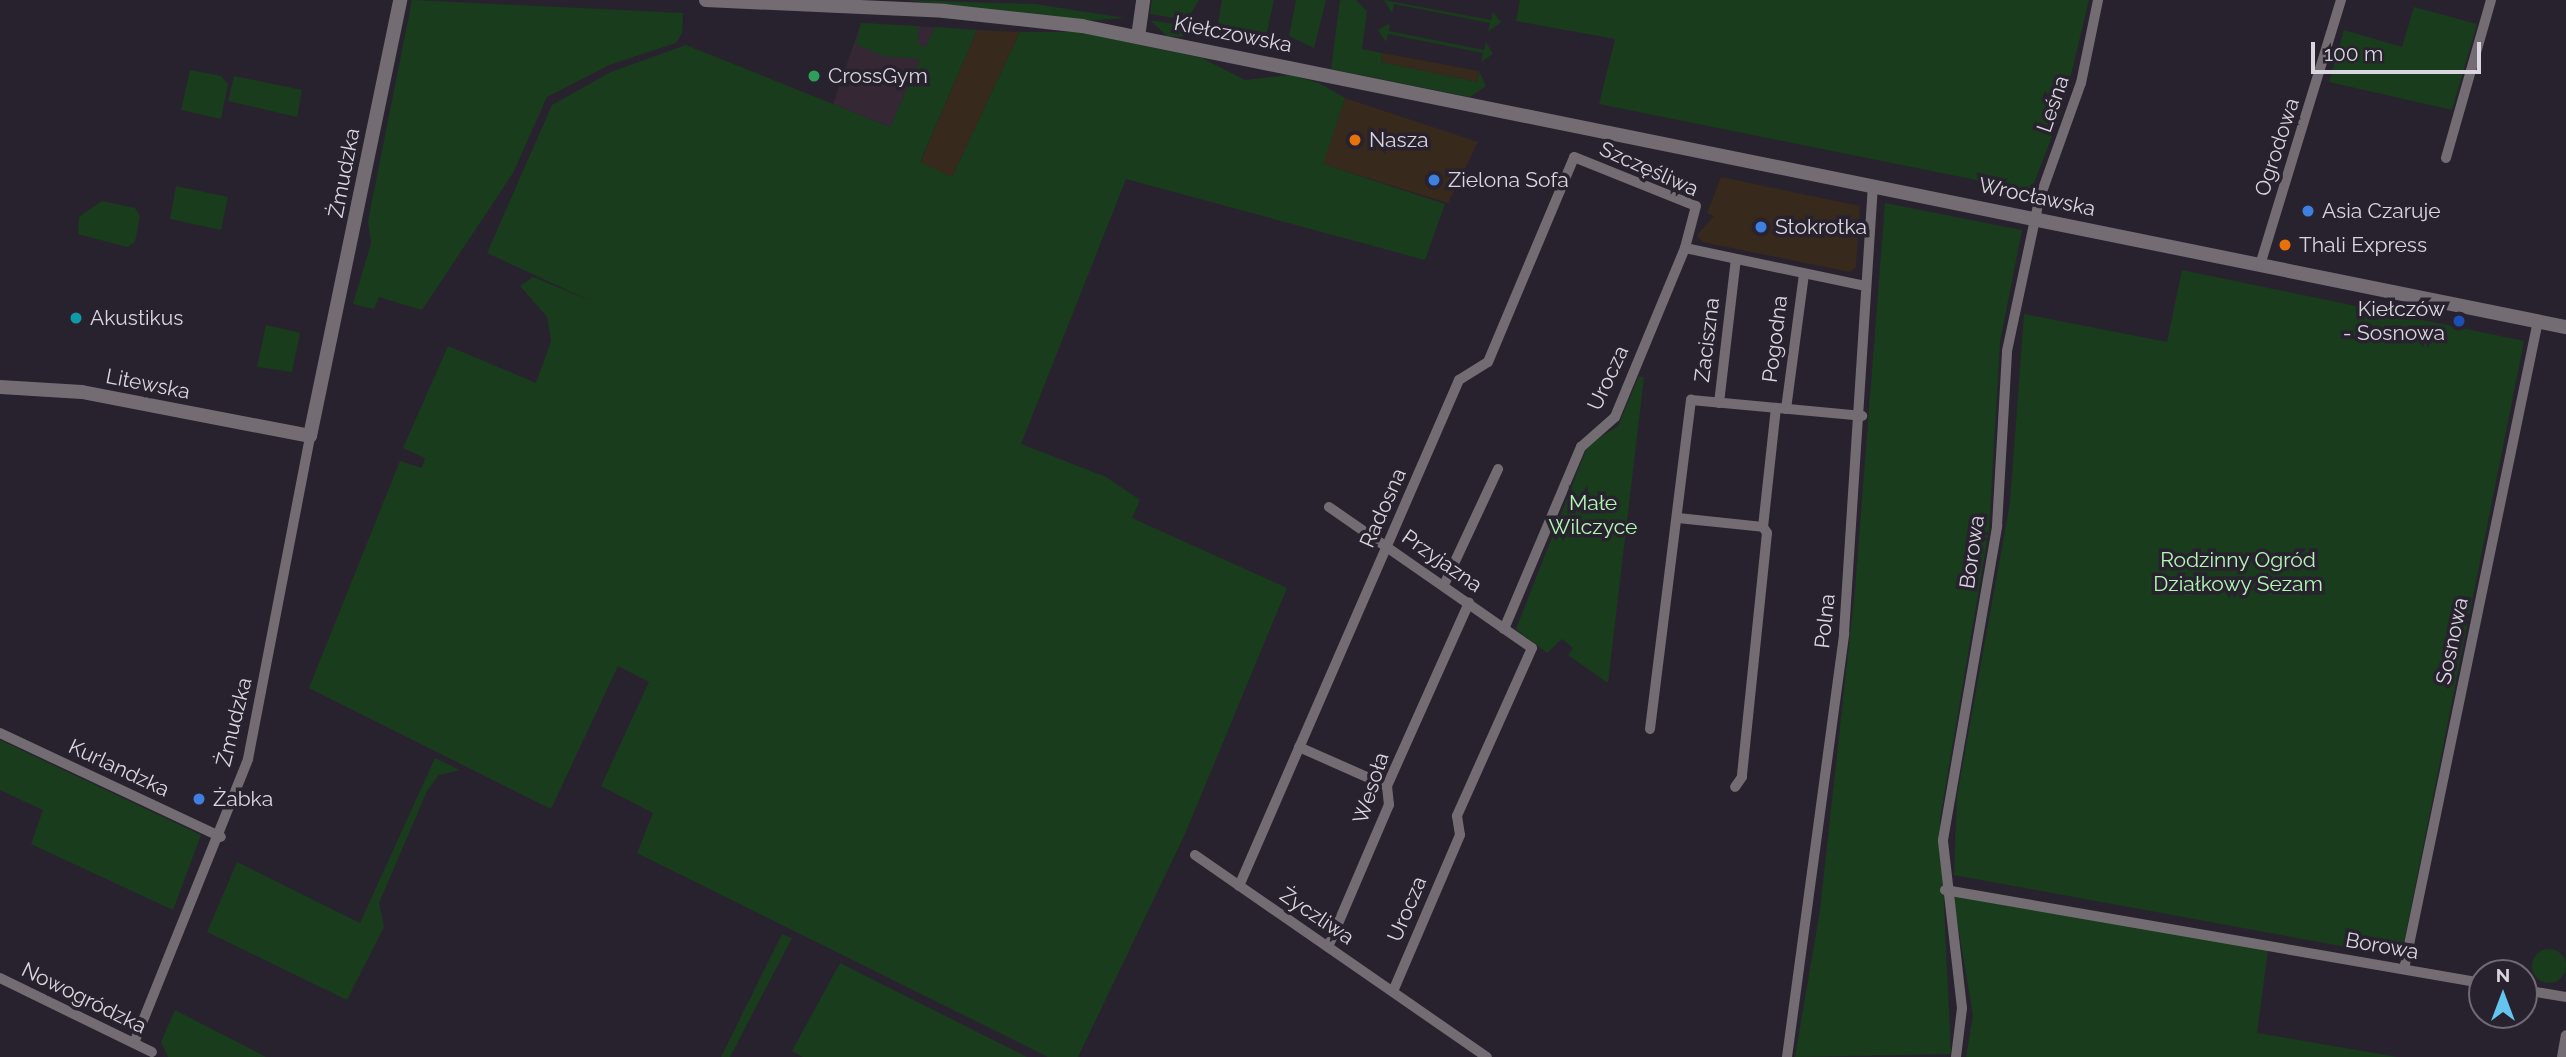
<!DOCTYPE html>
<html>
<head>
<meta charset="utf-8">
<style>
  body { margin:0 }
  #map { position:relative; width:2566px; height:1057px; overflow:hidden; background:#28222f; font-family:Raleway,sans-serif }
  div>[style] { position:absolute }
  .commercial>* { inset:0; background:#37291c }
  .education>* { inset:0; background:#352733 }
  .green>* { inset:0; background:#193c1c }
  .round { border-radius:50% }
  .minor>* { height:10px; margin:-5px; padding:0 5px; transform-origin:5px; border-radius:5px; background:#736d73 }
  .tertiary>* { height:14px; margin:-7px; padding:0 7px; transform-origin:7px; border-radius:7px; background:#736d73 }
  .dots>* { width:19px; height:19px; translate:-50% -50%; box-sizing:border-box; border:4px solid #28222f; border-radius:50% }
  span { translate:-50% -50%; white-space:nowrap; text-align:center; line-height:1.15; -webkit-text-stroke:7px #28222f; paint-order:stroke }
  .street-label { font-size:21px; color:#dad6df }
  .poi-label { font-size:21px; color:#dad6df }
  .left { translate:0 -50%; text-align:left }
  .right { translate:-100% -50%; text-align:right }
  .park-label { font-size:21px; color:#b2f8b4 }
  .north { position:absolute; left:2468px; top:959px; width:70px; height:70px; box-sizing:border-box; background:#28222f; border:2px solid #6f6a75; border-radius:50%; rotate:0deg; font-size:19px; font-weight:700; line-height:28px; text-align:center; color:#dad6df }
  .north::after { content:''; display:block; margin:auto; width:24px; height:32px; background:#65c5ef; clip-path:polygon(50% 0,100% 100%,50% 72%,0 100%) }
  .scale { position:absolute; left:2311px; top:42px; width:170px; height:32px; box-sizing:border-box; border:4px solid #dad6df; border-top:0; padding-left:9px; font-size:21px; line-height:24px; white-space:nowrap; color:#dad6df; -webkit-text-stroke:5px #28222f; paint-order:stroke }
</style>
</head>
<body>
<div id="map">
  <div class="commercial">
    <i style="clip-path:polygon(977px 30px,1020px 32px,952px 177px,920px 163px)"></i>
    <i style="clip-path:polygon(1382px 53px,1479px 71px,1477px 82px,1381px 62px)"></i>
    <i style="clip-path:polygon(1345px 98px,1478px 142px,1448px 203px,1322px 164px)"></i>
    <i style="clip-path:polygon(1721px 177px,1860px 206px,1856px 267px,1850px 272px,1702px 242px,1697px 235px,1714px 216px,1707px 213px)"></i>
  </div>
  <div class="education">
    <i style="clip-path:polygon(861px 23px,935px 27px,890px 127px,833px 104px)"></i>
  </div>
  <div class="green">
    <i style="clip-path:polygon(412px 0,683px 13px,682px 33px,676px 43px,609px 65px,547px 97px,513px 173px,422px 310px,379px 297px,374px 309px,353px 304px,371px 243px,368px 221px)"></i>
    <i style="clip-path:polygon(905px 0,1035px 4px,1125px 18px,1082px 21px)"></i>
    <i style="clip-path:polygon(1152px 0,1199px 0,1187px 20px,1150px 14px)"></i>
    <i style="clip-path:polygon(1222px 0,1274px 0,1266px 36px,1217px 29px)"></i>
    <i style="clip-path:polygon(1296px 0,1326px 0,1314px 48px,1289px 36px)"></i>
    <i style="clip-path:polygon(1340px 0,1356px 0,1367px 11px,1362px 49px,1382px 53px,1381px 62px,1477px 82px,1479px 71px,1486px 86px,1470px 97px,1331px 69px)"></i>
    <i style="clip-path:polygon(1384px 0,1491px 20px,1493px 12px,1501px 22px,1488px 32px,1490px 23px,1394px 4px,1392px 13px)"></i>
    <i style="clip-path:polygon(1520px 0,2089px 0,2063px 108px,2031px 191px,1599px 104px,1615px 39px,1516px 21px)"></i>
    <i style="clip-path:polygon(2414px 7px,2477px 24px,2452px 110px,2329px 82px,2344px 30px,2402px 47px)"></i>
    <i style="clip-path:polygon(1151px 21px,1155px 21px,1193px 26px,1182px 37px,1167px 36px)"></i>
    <i style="clip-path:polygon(861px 23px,918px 26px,918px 44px,926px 47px,935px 27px,977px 30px,920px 162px,952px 177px,1020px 32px,1079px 32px,1202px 58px,1245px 80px,1290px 75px,1319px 83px,1345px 98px,1323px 164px,1445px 204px,1425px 260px,1126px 179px,1021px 444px,1106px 477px,1140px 500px,1132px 518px,1287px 588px,1185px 834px,1078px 1057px,1048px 1057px,637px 853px,653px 813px,601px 786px,649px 682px,618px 666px,551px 809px,309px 688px,400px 461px,422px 468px,425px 458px,403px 448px,448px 346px,536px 383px,551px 341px,547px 317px,520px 286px,533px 277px,591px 301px,487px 253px,552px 105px,611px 72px,686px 45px,890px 127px,920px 59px,883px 56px,856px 44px)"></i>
    <i style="clip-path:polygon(1390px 23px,1389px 31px,1484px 50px,1486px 42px,1493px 54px,1481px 62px,1483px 53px,1388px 34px,1386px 42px,1378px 30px)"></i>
    <i style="clip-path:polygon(190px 70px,221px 76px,228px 84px,221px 119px,181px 110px)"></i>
    <i style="clip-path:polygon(234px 76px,302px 90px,297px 117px,228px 101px)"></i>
    <i style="clip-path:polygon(176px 186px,228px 197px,221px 230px,170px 219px)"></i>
    <i style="clip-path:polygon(102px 201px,135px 208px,140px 216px,135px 242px,127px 247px,78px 234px,79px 217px)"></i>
    <i style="clip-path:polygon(1885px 203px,2022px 230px,2000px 342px,1989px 530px,1940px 819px,1951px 1054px,1795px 1057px,1820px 910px,1855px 590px)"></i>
    <i style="clip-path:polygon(2182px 270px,2524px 341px,2401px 957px,1954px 875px,1957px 796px,2010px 503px,2024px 314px,2167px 342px)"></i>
    <i style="clip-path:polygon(266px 325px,300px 333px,292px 372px,257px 367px)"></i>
    <i style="clip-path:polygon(1639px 376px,1644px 377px,1608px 683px,1568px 655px,1573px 648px,1562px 639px,1547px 653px,1516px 629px,1588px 445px,1618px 426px)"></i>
    <i style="clip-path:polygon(0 740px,201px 835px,173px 910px,31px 844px,43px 810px,0 790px)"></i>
    <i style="clip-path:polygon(435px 758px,460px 770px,439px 775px,427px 791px,379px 903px,384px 927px,347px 1000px,207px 932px,237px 862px,360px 923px)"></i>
    <i style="clip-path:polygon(1953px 896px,2268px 950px,2257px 1033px,2398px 1057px,1966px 1057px,1973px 1015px)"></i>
    <i style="clip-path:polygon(782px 934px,792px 938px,730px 1057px,721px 1057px)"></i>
    <i class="round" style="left:2532px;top:949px;width:34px;height:34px"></i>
    <i style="clip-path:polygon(840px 963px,1027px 1057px,803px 1057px,792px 1051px)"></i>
    <i style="clip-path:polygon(175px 1010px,266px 1057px,168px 1057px,161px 1042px)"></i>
  </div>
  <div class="minor">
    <i style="left:2446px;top:158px;width:164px;rotate:-74.1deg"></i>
    <i style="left:2260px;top:265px;width:277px;rotate:-73deg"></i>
    <i style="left:1719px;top:403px;width:145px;rotate:-83.3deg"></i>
    <i style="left:1786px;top:409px;width:136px;rotate:-82.4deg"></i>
    <i style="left:1329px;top:507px;width:247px;rotate:34.8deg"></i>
    <i style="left:1532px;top:648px;width:184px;rotate:114.1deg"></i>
    <i style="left:1457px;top:816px;width:19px;rotate:81deg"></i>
    <i style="left:1460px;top:835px;width:170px;rotate:113.2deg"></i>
    <i style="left:1678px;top:518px;width:85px;rotate:6deg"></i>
    <i style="left:1763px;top:527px;width:7px;rotate:56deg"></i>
    <i style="left:1767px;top:533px;width:245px;rotate:95.9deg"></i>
    <i style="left:1742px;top:777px;width:12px;rotate:125deg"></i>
    <i style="left:1763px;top:527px;width:120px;rotate:-83.8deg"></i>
    <i style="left:1444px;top:585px;width:128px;rotate:-65deg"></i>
    <i style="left:1504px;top:629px;width:198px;rotate:-67.1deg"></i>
    <i style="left:1581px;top:447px;width:45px;rotate:-41.4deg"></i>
    <i style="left:1615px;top:417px;width:183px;rotate:-67.5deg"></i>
    <i style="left:1650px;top:729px;width:332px;rotate:-82.9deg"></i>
    <i style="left:1691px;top:400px;width:172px;rotate:5.3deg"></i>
    <i style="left:0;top:733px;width:244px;rotate:25.2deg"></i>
    <i style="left:1299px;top:747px;width:96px;rotate:23.9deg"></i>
    <i style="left:1195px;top:855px;width:355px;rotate:34.7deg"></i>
    <i style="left:1239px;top:886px;width:552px;rotate:-66.5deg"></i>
    <i style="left:1459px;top:380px;width:34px;rotate:-32deg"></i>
    <i style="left:1488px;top:362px;width:222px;rotate:-67.2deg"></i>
    <i style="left:1574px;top:157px;width:131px;rotate:21.9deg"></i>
    <i style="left:1696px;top:206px;width:43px;rotate:104.7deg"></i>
    <i style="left:1685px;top:248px;width:185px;rotate:11.9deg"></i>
    <i style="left:1945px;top:890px;width:545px;rotate:9.83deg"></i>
    <i style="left:1328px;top:947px;width:155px;rotate:-66.8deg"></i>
    <i style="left:1389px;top:805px;width:19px;rotate:-96deg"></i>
    <i style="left:1387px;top:786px;width:201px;rotate:-65.9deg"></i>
    <i style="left:2404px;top:969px;width:662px;rotate:-78.32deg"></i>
    <i style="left:0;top:978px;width:169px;rotate:26deg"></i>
    <i style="left:2524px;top:990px;width:43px;rotate:9.5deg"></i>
    <i style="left:134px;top:1043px;width:306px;rotate:-68.1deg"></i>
    <i style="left:248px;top:759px;width:329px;rotate:-79.1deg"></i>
    <i style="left:1787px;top:1057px;width:428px;rotate:-82.3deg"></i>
    <i style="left:1844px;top:633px;width:448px;rotate:-86.3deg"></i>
    <i style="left:1956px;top:1057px;width:49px;rotate:-83deg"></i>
    <i style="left:1962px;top:1008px;width:169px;rotate:-96.5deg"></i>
    <i style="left:1943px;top:840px;width:319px;rotate:-80.2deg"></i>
    <i style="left:1997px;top:526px;width:175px;rotate:-86.7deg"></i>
    <i style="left:2007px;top:351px;width:154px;rotate:-78deg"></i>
    <i style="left:2039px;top:200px;width:124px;rotate:-70.3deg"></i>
    <i style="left:2081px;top:83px;width:85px;rotate:-78.4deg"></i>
    <i style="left:2562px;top:1057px;width:22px;rotate:-80deg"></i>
  </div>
  <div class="tertiary">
    <i style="left:706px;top:0;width:238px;rotate:2.6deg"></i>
    <i style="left:944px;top:11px;width:139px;rotate:6.2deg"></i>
    <i style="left:1082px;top:26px;width:1514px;rotate:11.47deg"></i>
    <i style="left:1138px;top:37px;width:37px;rotate:-82deg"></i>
    <i style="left:0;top:387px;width:82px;rotate:3.5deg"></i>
    <i style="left:82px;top:392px;width:232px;rotate:10.9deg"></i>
    <i style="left:310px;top:436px;width:445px;rotate:-78.3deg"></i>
  </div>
  <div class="dots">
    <i style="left:814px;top:76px;background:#2e9e5b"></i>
    <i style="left:1355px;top:140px;background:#e8710a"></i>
    <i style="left:1434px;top:180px;background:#3f7fe0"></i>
    <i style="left:2308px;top:211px;background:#3f7fe0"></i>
    <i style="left:1761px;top:227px;background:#3f7fe0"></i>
    <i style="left:2285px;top:245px;background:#e8710a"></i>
    <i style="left:76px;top:318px;background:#0f9aa8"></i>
    <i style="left:2459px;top:321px;background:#1a4fb4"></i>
    <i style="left:199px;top:799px;background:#3f7fe0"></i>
  </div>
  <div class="street-label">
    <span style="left:1233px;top:34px;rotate:11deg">Kiełczowska</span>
    <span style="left:2053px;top:104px;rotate:-71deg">Leśna</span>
    <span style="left:2277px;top:147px;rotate:-72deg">Ogrodowa</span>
    <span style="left:1649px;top:169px;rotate:24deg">Szczęśliwa</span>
    <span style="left:344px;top:173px;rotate:-79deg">Żmudzka</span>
    <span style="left:2037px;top:197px;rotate:12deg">Wrocławska</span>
    <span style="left:1775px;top:339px;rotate:-83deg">Pogodna</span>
    <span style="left:1707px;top:340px;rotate:-83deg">Zaciszna</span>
    <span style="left:1608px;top:378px;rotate:-65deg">Urocza</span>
    <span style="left:148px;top:384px;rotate:11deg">Litewska</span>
    <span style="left:1383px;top:508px;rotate:-66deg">Radosna</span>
    <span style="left:1972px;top:552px;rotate:-82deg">Borowa</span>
    <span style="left:1442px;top:561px;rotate:35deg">Przyjazna</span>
    <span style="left:1825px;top:621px;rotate:-84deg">Polna</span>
    <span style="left:2452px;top:641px;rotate:-78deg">Sosnowa</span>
    <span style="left:234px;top:722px;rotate:-76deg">Żmudzka</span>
    <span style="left:119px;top:768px;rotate:25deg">Kurlandzka</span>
    <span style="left:1371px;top:788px;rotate:-72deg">Wesoła</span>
    <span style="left:1407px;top:909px;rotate:-67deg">Urocza</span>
    <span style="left:1317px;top:916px;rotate:34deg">Życzliwa</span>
    <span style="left:2382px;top:946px;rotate:10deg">Borowa</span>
    <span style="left:84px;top:998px;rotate:26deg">Nowogródzka</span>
  </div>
  <div class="poi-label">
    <span class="left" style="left:828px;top:76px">CrossGym</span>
    <span class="left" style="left:1369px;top:140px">Nasza</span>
    <span class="left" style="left:1448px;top:180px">Zielona Sofa</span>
    <span class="left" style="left:2322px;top:211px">Asia Czaruje</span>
    <span class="left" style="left:1775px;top:227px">Stokrotka</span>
    <span class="left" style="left:2299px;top:245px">Thali Express</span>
    <span class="right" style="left:2445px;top:321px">Kiełczów<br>- Sosnowa</span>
    <span class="left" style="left:90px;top:318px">Akustikus</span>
    <span class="left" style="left:213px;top:799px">Żabka</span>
  </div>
  <div class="park-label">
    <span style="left:1593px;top:515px">Małe<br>Wilczyce</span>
    <span style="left:2238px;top:572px">Rodzinny Ogród<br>Działkowy Sezam</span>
  </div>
  <div class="north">N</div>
  <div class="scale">100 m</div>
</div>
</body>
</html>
